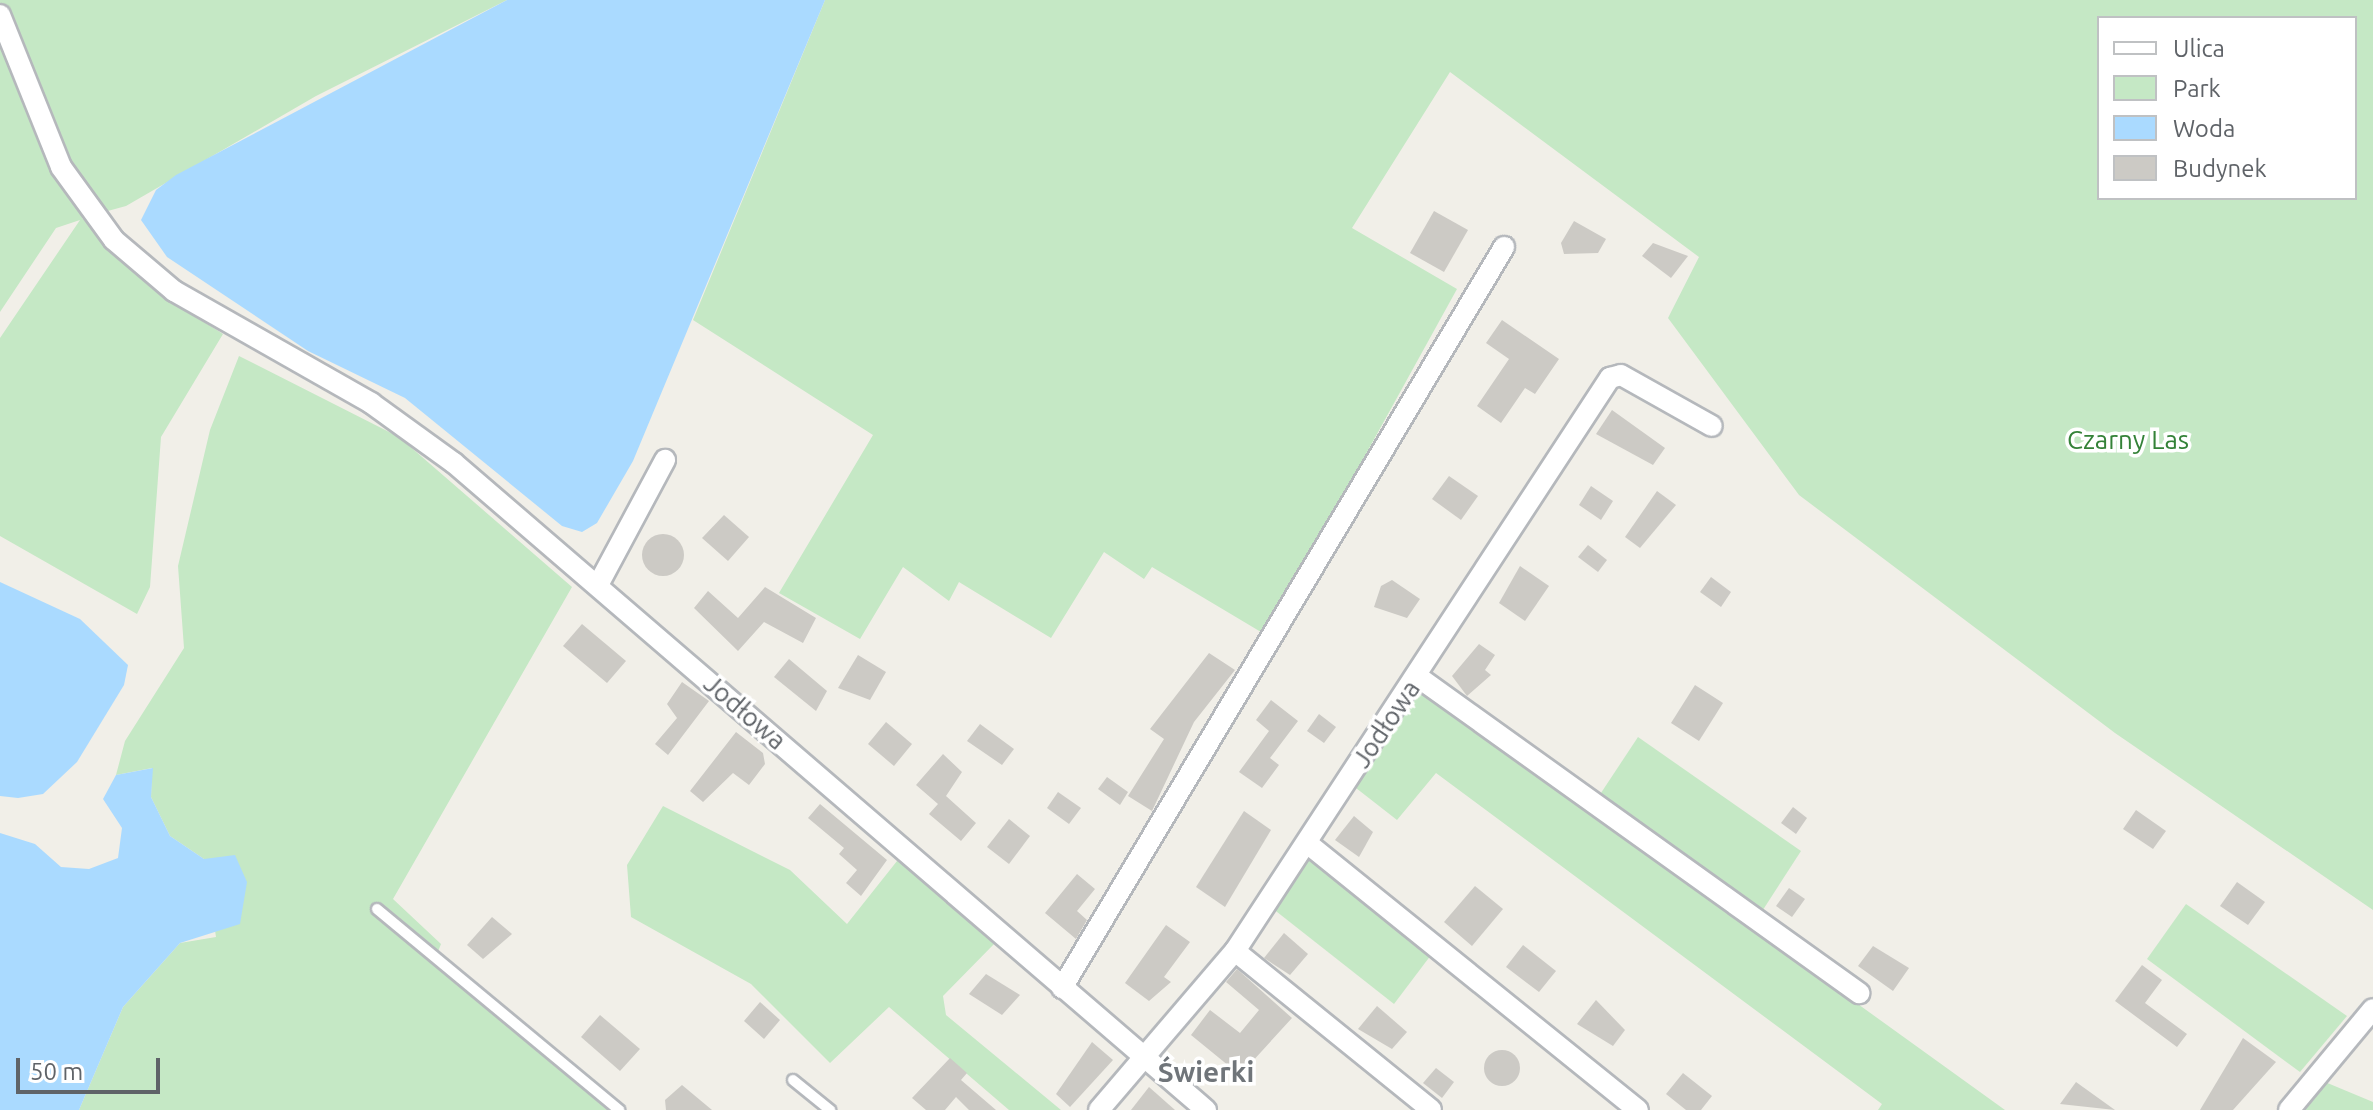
<!DOCTYPE html>
<html>
<head>
<meta charset="utf-8">
<style>
  body { margin:0 }
  #map { position:relative; width:2373px; height:1110px; overflow:hidden; background:#f1efe8; font-family:Ubuntu,sans-serif }
  div>[style] { position:absolute }
  .green>* { inset:0; background:#c5e8c5 }
  .water>* { inset:0; background:#aadaff }
  .building>* { inset:0; background:#cccac5 }
  .round { border-radius:50% }
  .roads { filter:drop-shadow(2px 0 #b5b8bc) drop-shadow(-2px 0 #b5b8bc) drop-shadow(0 2px #b5b8bc) drop-shadow(0 -2px #b5b8bc) }
  .service>* { height:10px; margin:-5px; padding:0 5px; transform-origin:5px; border-radius:5px; background:#fff }
  .minor>* { height:20px; margin:-10px; padding:0 10px; transform-origin:10px; border-radius:10px; background:#fff }
  span { translate:-50% -50%; white-space:nowrap; text-align:center; line-height:1.15; -webkit-text-stroke:7px #fff; paint-order:stroke }
  .park-label { font-size:26px; color:#348238 }
  .street-label { font-size:26px; color:#5f6368 }
  .neighbourhood-label { font-size:28px; color:#70757a; font-weight:700 }
  .legend { position:absolute; left:2097px; top:16px; width:260px; height:184px; box-sizing:border-box; background:#fff; border:2px solid #bfc1c3; margin:0; padding:10px 14px; list-style:none; font-size:24px; color:#5f6368 }
  .legend li { display:flex; align-items:center; gap:16px; height:40px }
  .legend b { width:40px; border:2px solid #bfc1c3 }
  .scale { position:absolute; left:16px; top:1058px; width:144px; height:36px; box-sizing:border-box; border:4px solid #5f6368; border-top:0; padding-left:10px; font-size:24px; line-height:28px; white-space:nowrap; color:#5f6368; -webkit-text-stroke:6px #fff; paint-order:stroke }
</style>
</head>
<body>
<div id="map">
  <div class="green">
    <i style="clip-path:polygon(0 0,507px 0,316px 96px,126px 206px,82px 218px,151px 288px,223px 334px,161px 437px,150px 587px,137px 614px,0 536px,0 338px,80px 220px,56px 228px,0 312px)"></i>
    <i style="clip-path:polygon(evenodd,825px 0,2373px 0,2373px 910px,2115px 733px,1799px 495px,1668px 318px,1699px 257px,1450px 72px,1352px 228px,1457px 289px,1266px 635px,1152px 567px,1144px 579px,1104px 552px,1051px 638px,959px 582px,949px 601px,903px 567px,860px 639px,779px 593px,873px 435px,693px 320px,825px 0,2099px 18px,2355px 18px,2355px 198px,2099px 198px,2099px 18px)"></i>
    <i style="clip-path:polygon(239px 356px,399px 437px,572px 587px,393px 899px,441px 944px,433px 964px,608px 1110px,79px 1110px,123px 1007px,180px 943px,216px 937px,204px 859px,170px 836px,151px 797px,152px 768px,116px 775px,125px 741px,184px 648px,178px 566px,210px 430px)"></i>
    <i style="clip-path:polygon(1418px 689px,1440px 703px,2005px 1110px,1878px 1110px,1882px 1104px,1436px 773px,1397px 820px,1356px 788px)"></i>
    <i style="clip-path:polygon(1638px 737px,1801px 851px,1759px 916px,1597px 799px)"></i>
    <i style="clip-path:polygon(663px 806px,790px 870px,847px 924px,901px 856px,995px 943px,943px 996px,946px 1015px,1061px 1110px,1009px 1110px,889px 1007px,830px 1063px,751px 984px,631px 917px,627px 865px)"></i>
    <i style="clip-path:polygon(1307px 853px,1431px 955px,1394px 1004px,1272px 908px)"></i>
    <i style="clip-path:polygon(2186px 904px,2347px 1016px,2300px 1072px,2147px 959px)"></i>
    <i style="clip-path:polygon(2325px 1082px,2373px 1102px,2373px 1110px,2303px 1110px)"></i>
  </div>
  <div class="water">
    <i style="clip-path:polygon(507px 0,825px 0,633px 461px,597px 523px,582px 532px,562px 526px,405px 398px,308px 351px,167px 257px,141px 220px,156px 190px,176px 175px)"></i>
    <i style="clip-path:polygon(0 582px,80px 619px,128px 665px,124px 685px,77px 762px,43px 794px,18px 798px,0 796px)"></i>
    <i style="clip-path:polygon(153px 768px,151px 797px,170px 836px,204px 859px,235px 855px,247px 882px,240px 924px,180px 943px,123px 1007px,79px 1110px,0 1110px,0 833px,35px 844px,61px 867px,89px 869px,118px 858px,122px 828px,103px 799px,116px 775px)"></i>
  </div>
  <div class="building">
    <i style="clip-path:polygon(1434px 211px,1468px 230px,1444px 272px,1410px 253px)"></i>
    <i style="clip-path:polygon(1574px 221px,1606px 239px,1598px 253px,1564px 254px,1561px 243px)"></i>
    <i style="clip-path:polygon(1653px 243px,1688px 256px,1671px 278px,1642px 256px)"></i>
    <i style="clip-path:polygon(1502px 320px,1559px 359px,1535px 394px,1525px 388px,1501px 423px,1477px 406px,1509px 359px,1486px 343px)"></i>
    <i style="clip-path:polygon(1612px 410px,1665px 448px,1653px 465px,1596px 434px)"></i>
    <i style="clip-path:polygon(1449px 476px,1478px 496px,1461px 520px,1432px 499px)"></i>
    <i style="clip-path:polygon(1591px 486px,1613px 501px,1601px 520px,1579px 505px)"></i>
    <i style="clip-path:polygon(1657px 491px,1676px 505px,1640px 548px,1625px 537px)"></i>
    <i style="clip-path:polygon(724px 515px,749px 537px,728px 561px,702px 538px)"></i>
    <i class="round" style="left:642px;top:534px;width:42px;height:42px"></i>
    <i style="clip-path:polygon(1588px 545px,1607px 560px,1598px 572px,1578px 557px)"></i>
    <i style="clip-path:polygon(1520px 566px,1549px 586px,1525px 621px,1499px 603px)"></i>
    <i style="clip-path:polygon(1711px 577px,1731px 592px,1721px 607px,1700px 592px)"></i>
    <i style="clip-path:polygon(1392px 580px,1420px 599px,1407px 618px,1374px 607px,1381px 586px)"></i>
    <i style="clip-path:polygon(765px 587px,816px 618px,803px 643px,764px 622px,738px 651px,694px 608px,708px 591px,738px 618px)"></i>
    <i style="clip-path:polygon(582px 624px,626px 661px,607px 683px,563px 646px)"></i>
    <i style="clip-path:polygon(1479px 644px,1495px 655px,1485px 670px,1491px 675px,1467px 696px,1452px 676px)"></i>
    <i style="clip-path:polygon(1209px 653px,1235px 670px,1194px 722px,1152px 811px,1128px 796px,1164px 739px,1150px 729px)"></i>
    <i style="clip-path:polygon(858px 655px,886px 672px,870px 700px,838px 688px)"></i>
    <i style="clip-path:polygon(789px 659px,827px 691px,816px 711px,774px 677px)"></i>
    <i style="clip-path:polygon(682px 682px,709px 701px,668px 755px,655px 744px,677px 718px,667px 704px)"></i>
    <i style="clip-path:polygon(1695px 685px,1723px 703px,1699px 741px,1671px 723px)"></i>
    <i style="clip-path:polygon(1271px 700px,1298px 721px,1270px 758px,1279px 765px,1262px 788px,1239px 772px,1269px 731px,1256px 720px)"></i>
    <i style="clip-path:polygon(1319px 714px,1336px 727px,1324px 743px,1307px 731px)"></i>
    <i style="clip-path:polygon(886px 722px,912px 744px,894px 766px,868px 744px)"></i>
    <i style="clip-path:polygon(980px 724px,1014px 749px,1002px 765px,967px 741px)"></i>
    <i style="clip-path:polygon(736px 732px,763px 753px,765px 764px,749px 785px,733px 773px,703px 802px,690px 791px)"></i>
    <i style="clip-path:polygon(943px 754px,962px 772px,946px 796px,976px 823px,961px 841px,929px 814px,938px 804px,916px 785px)"></i>
    <i style="clip-path:polygon(1107px 777px,1128px 792px,1120px 805px,1098px 789px)"></i>
    <i style="clip-path:polygon(1058px 792px,1081px 808px,1069px 824px,1047px 808px)"></i>
    <i style="clip-path:polygon(820px 804px,887px 860px,861px 896px,846px 883px,857px 870px,839px 854px,844px 848px,808px 818px)"></i>
    <i style="clip-path:polygon(1793px 807px,1807px 818px,1796px 834px,1781px 823px)"></i>
    <i style="clip-path:polygon(2136px 810px,2166px 831px,2153px 849px,2123px 829px)"></i>
    <i style="clip-path:polygon(1244px 811px,1271px 830px,1225px 907px,1196px 887px)"></i>
    <i style="clip-path:polygon(1354px 816px,1373px 832px,1359px 857px,1335px 840px)"></i>
    <i style="clip-path:polygon(1009px 819px,1030px 836px,1009px 864px,987px 847px)"></i>
    <i style="clip-path:polygon(1077px 874px,1095px 889px,1077px 911px,1087px 920px,1076px 939px,1045px 913px)"></i>
    <i style="clip-path:polygon(2237px 882px,2265px 902px,2248px 925px,2220px 906px)"></i>
    <i style="clip-path:polygon(1475px 886px,1503px 909px,1472px 946px,1444px 922px)"></i>
    <i style="clip-path:polygon(1789px 888px,1805px 899px,1792px 917px,1776px 906px)"></i>
    <i style="clip-path:polygon(492px 917px,512px 934px,483px 959px,467px 945px)"></i>
    <i style="clip-path:polygon(1166px 925px,1190px 942px,1164px 977px,1171px 982px,1149px 1001px,1125px 983px)"></i>
    <i style="clip-path:polygon(1284px 933px,1308px 954px,1290px 975px,1264px 958px)"></i>
    <i style="clip-path:polygon(1523px 945px,1556px 971px,1539px 992px,1506px 967px)"></i>
    <i style="clip-path:polygon(1873px 946px,1909px 968px,1893px 991px,1858px 966px)"></i>
    <i style="clip-path:polygon(2142px 965px,2162px 980px,2145px 1003px,2187px 1034px,2177px 1047px,2115px 1001px)"></i>
    <i style="clip-path:polygon(1237px 969px,1292px 1018px,1240px 1075px,1191px 1035px,1210px 1010px,1240px 1033px,1259px 1010px,1226px 982px)"></i>
    <i style="clip-path:polygon(986px 974px,1020px 995px,1002px 1015px,969px 994px)"></i>
    <i style="clip-path:polygon(1596px 1000px,1625px 1030px,1613px 1046px,1577px 1024px)"></i>
    <i style="clip-path:polygon(760px 1002px,780px 1020px,764px 1039px,744px 1021px)"></i>
    <i style="clip-path:polygon(1377px 1006px,1407px 1032px,1392px 1049px,1358px 1029px)"></i>
    <i style="clip-path:polygon(600px 1015px,640px 1049px,620px 1071px,581px 1037px)"></i>
    <i style="clip-path:polygon(2243px 1038px,2276px 1062px,2233px 1110px,2200px 1110px)"></i>
    <i style="clip-path:polygon(1092px 1042px,1113px 1060px,1070px 1107px,1056px 1094px)"></i>
    <i class="round" style="left:1484px;top:1050px;width:36px;height:36px"></i>
    <i style="clip-path:polygon(950px 1058px,967px 1073px,961px 1080px,996px 1110px,969px 1110px,956px 1097px,945px 1110px,926px 1110px,912px 1098px)"></i>
    <i style="clip-path:polygon(1436px 1068px,1454px 1082px,1442px 1098px,1423px 1083px)"></i>
    <i style="clip-path:polygon(1683px 1073px,1712px 1096px,1701px 1110px,1686px 1110px,1666px 1094px)"></i>
    <i style="clip-path:polygon(2076px 1082px,2115px 1110px,2060px 1104px)"></i>
    <i style="clip-path:polygon(682px 1085px,712px 1110px,666px 1110px,665px 1100px)"></i>
    <i style="clip-path:polygon(1149px 1087px,1175px 1110px,1131px 1110px)"></i>
  </div>
  <div class="roads">
    <div class="service">
      <i style="left:377px;top:909px;width:315px;rotate:39.7deg"></i>
      <i style="left:793px;top:1080px;width:48px;rotate:39deg"></i>
    </div>
    <div class="minor">
      <i style="left:0;top:15px;width:164px;rotate:68.1deg"></i>
      <i style="left:61px;top:167px;width:90px;rotate:54deg"></i>
      <i style="left:114px;top:240px;width:79px;rotate:40.4deg"></i>
      <i style="left:174px;top:291px;width:227px;rotate:29.6deg"></i>
      <i style="left:371px;top:403px;width:102px;rotate:35.9deg"></i>
      <i style="left:454px;top:463px;width:992px;rotate:40.71deg"></i>
      <i style="left:598px;top:585px;width:142px;rotate:-61.8deg"></i>
      <i style="left:1418px;top:677px;width:543px;rotate:35.62deg"></i>
      <i style="left:1307px;top:843px;width:425px;rotate:38.9deg"></i>
      <i style="left:1235px;top:951px;width:252px;rotate:39deg"></i>
      <i style="left:1062px;top:988px;width:863px;rotate:-59.18deg"></i>
      <i style="left:1099px;top:1110px;width:209px;rotate:-49.5deg"></i>
      <i style="left:1235px;top:951px;width:685px;rotate:-56.8deg"></i>
      <i style="left:1610px;top:378px;width:11px;rotate:-15deg"></i>
      <i style="left:1621px;top:375px;width:104px;rotate:29.3deg"></i>
      <i style="left:2289px;top:1110px;width:131px;rotate:-50.3deg"></i>
    </div>
  </div>
  <div class="park-label">
    <span style="left:2128px;top:440px">Czarny Las</span>
  </div>
  <div class="street-label">
    <span style="left:745px;top:712px;rotate:41deg">Jodłowa</span>
    <span style="left:1386px;top:724px;rotate:-56deg">Jodłowa</span>
  </div>
  <div class="neighbourhood-label">
    <span style="left:1206px;top:1072px">Świerki</span>
  </div>
  <ul class="legend">
  <li><b style="height:10px;background:#fff"></b>Ulica</li>
  <li><b style="height:22px;background:#c5e8c5"></b>Park</li>
  <li><b style="height:22px;background:#aadaff"></b>Woda</li>
  <li><b style="height:22px;background:#cccac5"></b>Budynek</li>
  </ul>
  <div class="scale">50 m</div>
</div>
</body>
</html>
